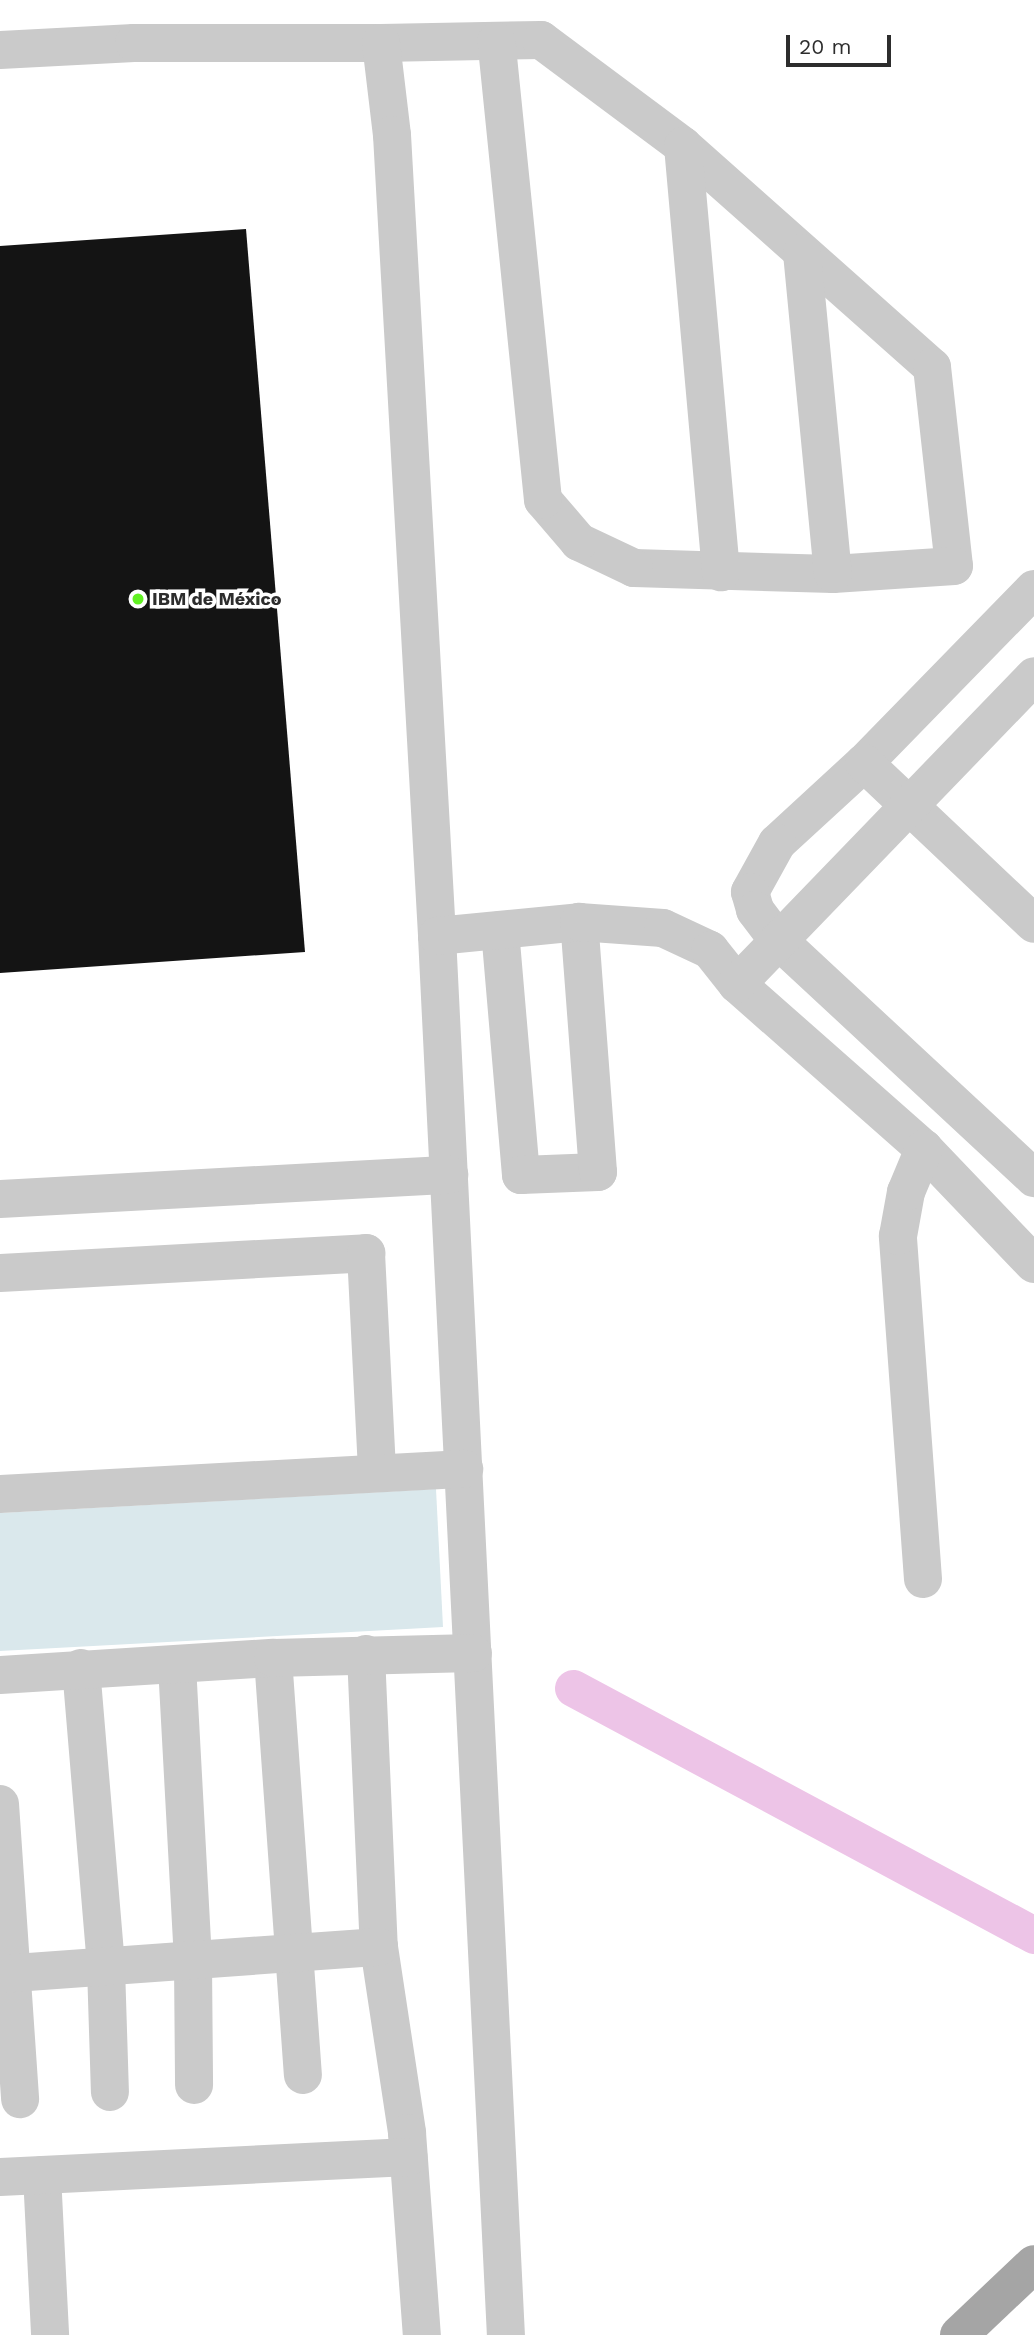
<!DOCTYPE html>
<html>
<head>
<meta charset="utf-8">
<style>
  body { margin:0 }
  #map { position:relative; width:1034px; height:2335px; overflow:hidden; background:#fff; font-family:"Work Sans",sans-serif }
  div>[style] { position:absolute }
  .green>* { inset:0; background:#dae8ec }
  .canal>* { height:37px; margin:-18.5px; padding:0 18.5px; transform-origin:18.5px; border-radius:18.5px; background:#edc4e7 }
  .building>* { inset:0; background:#141414 }
  .minor>* { height:38px; margin:-19px; padding:0 19px; transform-origin:19px; border-radius:19px; background:#cacaca }
  .major>* { height:38px; margin:-19px; padding:0 19px; transform-origin:19px; border-radius:19px; background:#a5a5a5 }
  .dots>* { width:19px; height:19px; translate:-50% -50%; box-sizing:border-box; border:4px solid #fff; border-radius:50% }
  span { translate:-50% -50%; white-space:nowrap; text-align:center; line-height:1.15; -webkit-text-stroke:7px #fff; paint-order:stroke }
  .poi-label { font-size:18px; color:#2d2d2d; font-weight:700 }
  .left { translate:0 -50%; text-align:left }
  .scale { position:absolute; left:786px; top:35px; width:105px; height:32px; box-sizing:border-box; border:4px solid #2d2d2d; border-top:0; padding-left:9px; font-size:21px; line-height:24px; white-space:nowrap; color:#2d2d2d; -webkit-text-stroke:5px #fff; paint-order:stroke }
</style>
</head>
<body>
<div id="map">
  <div class="green">
    <i style="clip-path:polygon(436px 1489px,443px 1627px,0 1651px,0 1513px)"></i>
  </div>
  <div class="canal">
    <i style="left:573px;top:1688px;width:523px;rotate:28.18deg"></i>
  </div>
  <div class="building">
    <i style="clip-path:polygon(246px 229px,305px 952px,0 973px,0 246px)"></i>
  </div>
  <div class="minor">
    <i style="left:381px;top:43px;width:160px;rotate:-1.1deg"></i>
    <i style="left:541px;top:40px;width:177px;rotate:36.7deg"></i>
    <i style="left:683px;top:146px;width:333px;rotate:41.6deg"></i>
    <i style="left:932px;top:367px;width:200px;rotate:83.7deg"></i>
    <i style="left:954px;top:566px;width:121px;rotate:176.2deg"></i>
    <i style="left:833px;top:574px;width:199px;rotate:-178.3deg"></i>
    <i style="left:634px;top:568px;width:61px;rotate:-154.7deg"></i>
    <i style="left:579px;top:542px;width:55px;rotate:-130.6deg"></i>
    <i style="left:543px;top:500px;width:461px;rotate:-95.8deg"></i>
    <i style="left:0;top:50px;width:134px;rotate:-3deg"></i>
    <i style="left:134px;top:43px;width:247px"></i>
    <i style="left:381px;top:43px;width:93px;rotate:83.2deg"></i>
    <i style="left:392px;top:135px;width:802px;rotate:86.78deg"></i>
    <i style="left:437px;top:936px;width:1401px;rotate:87.18deg"></i>
    <i style="left:683px;top:146px;width:428px;rotate:84.9deg"></i>
    <i style="left:802px;top:253px;width:322px;rotate:84.5deg"></i>
    <i style="left:1034px;top:589px;width:243px;rotate:134.3deg"></i>
    <i style="left:864px;top:763px;width:118px;rotate:137.4deg"></i>
    <i style="left:777px;top:843px;width:56px;rotate:118.9deg"></i>
    <i style="left:750px;top:892px;width:19px;rotate:74deg"></i>
    <i style="left:755px;top:910px;width:38px;rotate:53deg"></i>
    <i style="left:778px;top:940px;width:350px;rotate:42.9deg"></i>
    <i style="left:864px;top:763px;width:234px;rotate:43.4deg"></i>
    <i style="left:500px;top:930px;width:246px;rotate:85.1deg"></i>
    <i style="left:521px;top:1175px;width:77px;rotate:-2.2deg"></i>
    <i style="left:598px;top:1172px;width:251px;rotate:-94.3deg"></i>
    <i style="left:437px;top:936px;width:143px;rotate:-5.6deg"></i>
    <i style="left:579px;top:922px;width:84px;rotate:4.1deg"></i>
    <i style="left:663px;top:928px;width:52px;rotate:25.1deg"></i>
    <i style="left:710px;top:950px;width:43px;rotate:51.5deg"></i>
    <i style="left:737px;top:984px;width:249px;rotate:41.4deg"></i>
    <i style="left:924px;top:1149px;width:159px;rotate:46.3deg"></i>
    <i style="left:737px;top:984px;width:428px;rotate:-46deg"></i>
    <i style="left:0;top:1199px;width:450px;rotate:-3.1deg"></i>
    <i style="left:0;top:1273px;width:367px;rotate:-3.1deg"></i>
    <i style="left:366px;top:1253px;width:220px;rotate:87.1deg"></i>
    <i style="left:0;top:1494px;width:465px;rotate:-3.1deg"></i>
    <i style="left:923px;top:1579px;width:344px;rotate:-94.2deg"></i>
    <i style="left:898px;top:1236px;width:45px;rotate:-79.7deg"></i>
    <i style="left:906px;top:1192px;width:47px;rotate:-67.3deg"></i>
    <i style="left:366px;top:1654px;width:293px;rotate:87.5deg"></i>
    <i style="left:379px;top:1947px;width:188px;rotate:81.4deg"></i>
    <i style="left:407px;top:2133px;width:203px;rotate:85.8deg"></i>
    <i style="left:273px;top:1658px;width:418px;rotate:85.9deg"></i>
    <i style="left:177px;top:1665px;width:298px;rotate:86.9deg"></i>
    <i style="left:193px;top:1963px;width:122px;rotate:89.5deg"></i>
    <i style="left:81px;top:1668px;width:300px;rotate:85.2deg"></i>
    <i style="left:106px;top:1967px;width:125px;rotate:88.2deg"></i>
    <i style="left:0;top:1675px;width:274px;rotate:-3.6deg"></i>
    <i style="left:273px;top:1658px;width:200px;rotate:-1.4deg"></i>
    <i style="left:0;top:1804px;width:296px;rotate:86.1deg"></i>
    <i style="left:0;top:1974px;width:380px;rotate:-4.1deg"></i>
    <i style="left:42px;top:2175px;width:160px;rotate:87.1deg"></i>
    <i style="left:0;top:2177px;width:409px;rotate:-2.8deg"></i>
  </div>
  <div class="major">
    <i style="left:959px;top:2335px;width:103px;rotate:-43.4deg"></i>
  </div>
  <div class="dots">
    <i style="left:138px;top:599px;background:#61f123"></i>
  </div>
  <div class="poi-label">
    <span class="left" style="left:152px;top:599px">IBM de México</span>
  </div>
  <div class="scale">20 m</div>
</div>
</body>
</html>
